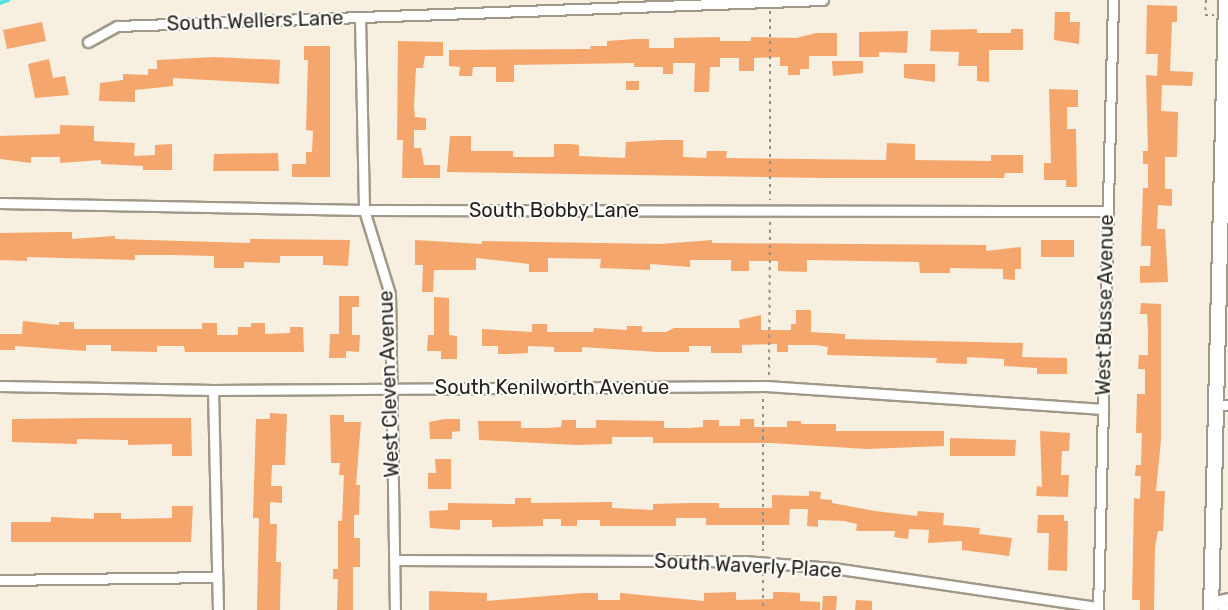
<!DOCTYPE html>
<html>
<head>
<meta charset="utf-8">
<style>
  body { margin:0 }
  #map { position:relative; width:1228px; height:610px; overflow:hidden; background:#f7efdf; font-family:Rubik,sans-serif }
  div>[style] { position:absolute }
  .stream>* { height:4px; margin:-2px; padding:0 2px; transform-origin:2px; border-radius:2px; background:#53dfdf }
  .building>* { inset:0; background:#f5a66d }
  .path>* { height:2px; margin-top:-1px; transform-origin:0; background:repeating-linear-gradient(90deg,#948f83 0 3px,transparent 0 7.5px) }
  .roads { filter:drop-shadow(2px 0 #a0998a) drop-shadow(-2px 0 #a0998a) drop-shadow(0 2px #a0998a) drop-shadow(0 -2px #a0998a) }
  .street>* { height:9px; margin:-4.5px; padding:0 4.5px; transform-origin:4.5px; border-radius:4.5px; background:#fff }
  .secondary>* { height:14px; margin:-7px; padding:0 7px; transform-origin:7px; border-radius:7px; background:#fff }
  span { translate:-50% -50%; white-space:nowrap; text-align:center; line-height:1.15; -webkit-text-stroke:4.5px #fefdf9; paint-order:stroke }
  .street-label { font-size:20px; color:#27241e }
</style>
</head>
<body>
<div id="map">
  <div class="stream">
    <i style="left:0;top:3px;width:9px;rotate:-21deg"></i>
  </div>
  <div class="building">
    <i style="clip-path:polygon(1147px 5px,1177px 6px,1177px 22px,1172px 22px,1170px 71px,1193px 72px,1192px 86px,1162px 85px,1161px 111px,1178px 112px,1177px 157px,1165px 157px,1165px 189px,1172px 189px,1172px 206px,1158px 205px,1157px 229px,1165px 229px,1168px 282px,1140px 283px,1140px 266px,1150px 266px,1151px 246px,1141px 246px,1143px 188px,1148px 188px,1148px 164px,1143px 164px,1143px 151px,1148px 151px,1146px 75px,1157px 76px,1158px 54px,1146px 54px)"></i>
    <i style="clip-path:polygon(1055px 12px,1070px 12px,1070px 22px,1080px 22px,1079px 44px,1054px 40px)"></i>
    <i style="clip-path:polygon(42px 22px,46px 41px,7px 49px,3px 30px)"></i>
    <i style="clip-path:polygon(977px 29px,977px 33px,1011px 33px,1011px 29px,1023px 29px,1023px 50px,989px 50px,989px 82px,977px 81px,977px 66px,958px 66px,959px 52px,930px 51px,931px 30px)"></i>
    <i style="clip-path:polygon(908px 31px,907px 53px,879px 52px,879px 57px,859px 57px,859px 32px)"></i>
    <i style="clip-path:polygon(816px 33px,837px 33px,837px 56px,809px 56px,809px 69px,800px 69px,800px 75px,788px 75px,788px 66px,780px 66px,780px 57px,754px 58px,754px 71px,739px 71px,739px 58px,720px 58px,720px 67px,710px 67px,709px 92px,694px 92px,695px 63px,673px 63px,673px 74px,663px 74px,663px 67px,634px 67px,634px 63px,514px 65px,514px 82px,496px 82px,496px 67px,473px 67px,472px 76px,459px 76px,460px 67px,449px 66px,449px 50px,591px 49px,590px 46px,607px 46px,607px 41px,634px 39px,649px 39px,649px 48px,674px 48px,674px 38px,720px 37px,720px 41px,751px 41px,751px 37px,796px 38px)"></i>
    <i style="clip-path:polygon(398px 41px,443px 42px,443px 56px,425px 56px,423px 68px,416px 68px,414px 106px,415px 117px,426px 118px,426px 130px,414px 130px,414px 148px,421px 148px,424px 165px,440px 165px,440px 178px,402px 178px,403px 140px,397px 140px)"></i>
    <i style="clip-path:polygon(304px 46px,330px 46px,330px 177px,292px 177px,292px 164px,306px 164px,306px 152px,312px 152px,313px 131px,306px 130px,308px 60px,304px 60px)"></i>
    <i style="clip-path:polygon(214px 57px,280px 60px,279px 84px,173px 78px,173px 86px,135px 90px,135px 102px,99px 101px,100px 83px,123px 80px,123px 74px,148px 75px,148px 69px,157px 69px,157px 60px)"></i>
    <i style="clip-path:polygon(49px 59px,53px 78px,65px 76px,69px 95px,35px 98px,28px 64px)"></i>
    <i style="clip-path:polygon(832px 61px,863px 61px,863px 73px,833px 76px)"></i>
    <i style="clip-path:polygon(904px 64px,935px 64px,935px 82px,904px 78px)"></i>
    <i style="clip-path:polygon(626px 81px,639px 81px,639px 90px,626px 90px)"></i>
    <i style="clip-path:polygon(1049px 89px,1078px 90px,1078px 107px,1067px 107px,1067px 129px,1076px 129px,1077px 187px,1066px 187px,1066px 180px,1044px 180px,1044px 163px,1051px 163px)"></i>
    <i style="clip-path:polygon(60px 125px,94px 126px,94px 141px,135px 143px,134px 156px,155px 155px,155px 145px,172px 144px,172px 170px,143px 170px,143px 166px,101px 164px,101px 160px,60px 163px,60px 157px,31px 157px,31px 163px,0 159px,0 136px,60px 134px)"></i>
    <i style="clip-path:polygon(450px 136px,471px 136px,471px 151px,513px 151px,513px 157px,554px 157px,554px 144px,570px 144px,579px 145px,579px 156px,625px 158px,626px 142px,661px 140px,683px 140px,683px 157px,706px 158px,707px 151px,727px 151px,726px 158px,886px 160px,887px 143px,915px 144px,915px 160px,991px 161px,991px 155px,1023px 155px,1023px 173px,1005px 173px,1004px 178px,824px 178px,447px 172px)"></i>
    <i style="clip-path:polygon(278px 153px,279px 171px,213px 171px,214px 154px)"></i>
    <i style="clip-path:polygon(59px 232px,72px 232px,72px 239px,115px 236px,115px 239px,250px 243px,250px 239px,350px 240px,348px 266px,323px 265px,323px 256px,280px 256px,280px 263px,244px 262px,244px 268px,214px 268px,214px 256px,173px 255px,135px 255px,135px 260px,27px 257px,27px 261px,0 260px,0 233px)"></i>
    <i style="clip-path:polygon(415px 240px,482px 244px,482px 241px,660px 244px,712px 240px,712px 243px,986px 245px,986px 251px,1021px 247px,1021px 269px,1015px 269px,1015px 280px,1003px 279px,1003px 269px,950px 268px,950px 273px,920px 273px,919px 262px,807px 260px,807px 272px,778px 271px,778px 261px,749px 261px,749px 271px,731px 271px,731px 260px,690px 260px,690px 267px,650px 264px,650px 270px,600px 268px,601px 259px,548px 258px,548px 272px,529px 272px,529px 264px,476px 258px,476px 270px,434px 270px,433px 292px,422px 292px,423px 265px,415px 265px)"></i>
    <i style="clip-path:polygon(1041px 240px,1074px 240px,1074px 257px,1041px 257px)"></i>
    <i style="clip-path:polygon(339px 296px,359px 296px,359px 307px,352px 307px,352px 335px,360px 335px,359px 352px,346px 351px,346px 358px,329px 358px,330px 334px,339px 334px)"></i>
    <i style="clip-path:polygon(434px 297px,449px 298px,449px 335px,457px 336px,457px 359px,441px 359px,441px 351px,427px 351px,428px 335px,434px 335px)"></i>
    <i style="clip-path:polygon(1141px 303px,1161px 304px,1161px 440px,1156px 491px,1165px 491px,1163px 531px,1158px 531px,1155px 547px,1154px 610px,1140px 610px,1140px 600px,1132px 600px,1134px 498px,1140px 499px,1141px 476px,1135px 476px,1136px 465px,1141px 465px,1142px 433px,1136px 433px,1137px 394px,1145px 394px,1145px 369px,1138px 369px,1139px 355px,1148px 355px,1148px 332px,1147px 314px,1140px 314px)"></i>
    <i style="clip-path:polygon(796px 310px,811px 310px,811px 332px,845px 334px,845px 339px,1023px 343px,1022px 357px,1067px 358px,1067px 374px,1037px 374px,1037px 368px,1004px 366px,1004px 359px,967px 357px,967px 364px,936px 363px,937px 358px,827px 355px,828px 347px,816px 345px,788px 345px,788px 352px,777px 352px,777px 344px,742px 345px,742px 353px,711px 353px,711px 346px,689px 346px,689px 352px,658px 352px,582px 347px,582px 352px,554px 352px,554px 347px,528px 346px,528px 353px,511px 354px,498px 354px,498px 346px,482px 346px,482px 329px,532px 332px,532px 324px,547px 324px,547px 332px,593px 332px,594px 328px,627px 330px,627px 326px,642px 326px,642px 332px,666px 332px,674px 328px,740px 328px,739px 320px,761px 315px,761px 330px,791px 330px,791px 324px,796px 324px)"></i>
    <i style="clip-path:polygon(23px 321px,59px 325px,59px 322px,74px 322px,74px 329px,202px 329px,202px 323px,217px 323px,217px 335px,238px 335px,238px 327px,251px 327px,251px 323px,265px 323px,265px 334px,290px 333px,290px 327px,303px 327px,304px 352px,185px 352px,184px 346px,157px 346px,157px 352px,111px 351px,111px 345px,86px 345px,86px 351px,15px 346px,15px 350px,0 350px,0 334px,22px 334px)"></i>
    <i style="clip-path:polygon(270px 413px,287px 414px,285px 465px,272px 465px,271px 486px,282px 486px,282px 503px,270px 502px,270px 524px,277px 524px,276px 562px,281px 562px,280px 610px,257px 610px,259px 518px,253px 518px,256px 419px,270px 419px)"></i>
    <i style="clip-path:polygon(330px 415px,344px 415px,344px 422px,361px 422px,356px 485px,360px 485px,359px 515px,354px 515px,354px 538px,360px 538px,360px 567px,353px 567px,353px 610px,337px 610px,338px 579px,333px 579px,333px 569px,338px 569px,338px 521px,342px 521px,344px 475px,339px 475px,340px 463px,331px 463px)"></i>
    <i style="clip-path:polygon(96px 418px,191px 418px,192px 456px,172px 456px,172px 444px,128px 445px,128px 440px,77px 439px,77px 444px,12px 442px,12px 419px)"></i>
    <i style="clip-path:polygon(445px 419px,460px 419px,460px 431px,452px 432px,452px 439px,430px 439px,429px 422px)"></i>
    <i style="clip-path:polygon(740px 419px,754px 419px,754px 427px,787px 427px,787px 421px,801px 421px,801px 424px,836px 424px,836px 431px,944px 431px,944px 446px,867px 449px,771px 443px,653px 443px,653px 437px,612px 437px,612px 444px,576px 445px,479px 440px,478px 421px,521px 421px,521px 428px,547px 428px,561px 427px,562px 420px,576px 420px,576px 428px,596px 428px,596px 420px,664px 421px,664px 428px,689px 428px,703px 427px,703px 420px,719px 420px,719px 426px,740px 426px)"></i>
    <i style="clip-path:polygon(1040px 431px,1070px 433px,1069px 451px,1062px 451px,1061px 475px,1069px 475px,1068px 497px,1036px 496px,1037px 486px,1042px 487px)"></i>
    <i style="clip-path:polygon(950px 438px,1016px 440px,1015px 456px,950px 456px)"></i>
    <i style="clip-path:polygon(435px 459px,451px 459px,451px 489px,428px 489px,428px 473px,436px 473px)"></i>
    <i style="clip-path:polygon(809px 491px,821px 492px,820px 499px,832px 500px,832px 503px,875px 511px,917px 516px,918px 511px,944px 513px,943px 525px,980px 528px,979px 534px,1012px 538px,1009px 556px,962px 550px,962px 541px,928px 543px,929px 530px,909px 529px,908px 539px,894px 537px,895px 531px,856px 531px,857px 524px,844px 521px,818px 520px,818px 527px,807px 526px,808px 509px,790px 509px,789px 525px,706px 525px,706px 518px,676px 518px,676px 526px,600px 526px,600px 520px,577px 520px,577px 526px,561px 526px,561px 519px,543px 519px,543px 526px,492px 527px,492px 520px,460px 520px,460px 530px,430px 528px,429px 511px,448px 510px,448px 503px,515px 504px,515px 498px,531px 498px,531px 503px,612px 502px,612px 508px,653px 510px,653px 504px,689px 503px,719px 503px,719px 508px,772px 508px,772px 495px,809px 496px)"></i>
    <i style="clip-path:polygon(172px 506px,193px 506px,191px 542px,11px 542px,11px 522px,51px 522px,51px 517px,94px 519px,94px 513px,121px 513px,121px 519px,172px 518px)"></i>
    <i style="clip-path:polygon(1038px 515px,1064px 515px,1064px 521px,1068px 521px,1067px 571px,1048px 570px,1049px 533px,1037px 533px)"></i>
    <i style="clip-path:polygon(429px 591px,487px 593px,487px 601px,583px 593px,598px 593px,598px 600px,620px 600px,620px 593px,704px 601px,704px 593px,736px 592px,736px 600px,773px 599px,773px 592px,783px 592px,800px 593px,800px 601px,820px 602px,820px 610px,429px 610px)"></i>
    <i style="clip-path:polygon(823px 596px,837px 596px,836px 610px,822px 610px)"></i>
    <i style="clip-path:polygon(856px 600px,872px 601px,872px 610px,855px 610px)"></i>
  </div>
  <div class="path">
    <i style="left:1206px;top:0;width:15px;rotate:94deg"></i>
    <i style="left:1205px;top:15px;width:9px"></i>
    <i style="left:770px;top:11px;width:189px;rotate:90deg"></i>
    <i style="left:769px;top:375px;width:153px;rotate:-89.6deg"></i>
    <i style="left:763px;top:399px;width:152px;rotate:90deg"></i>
    <i style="left:763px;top:573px;width:37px;rotate:90deg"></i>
  </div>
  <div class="roads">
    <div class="street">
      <i style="left:360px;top:17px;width:193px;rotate:88.8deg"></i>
      <i style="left:364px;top:210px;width:88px;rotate:72.8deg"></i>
      <i style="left:390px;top:294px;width:316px;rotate:89.1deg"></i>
      <i style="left:88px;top:42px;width:33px;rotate:-29deg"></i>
      <i style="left:117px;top:26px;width:706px;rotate:-2.11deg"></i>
      <i style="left:0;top:203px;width:364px;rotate:1.1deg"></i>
      <i style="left:364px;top:210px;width:744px;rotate:0.08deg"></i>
      <i style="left:0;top:386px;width:213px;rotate:1.1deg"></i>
      <i style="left:213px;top:390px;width:553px;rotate:-0.41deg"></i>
      <i style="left:766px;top:386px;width:338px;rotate:3.9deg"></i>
      <i style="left:213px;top:390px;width:220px;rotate:88.7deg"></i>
      <i style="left:1216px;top:405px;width:12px"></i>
      <i style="left:395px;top:560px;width:349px;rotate:0.2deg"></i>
      <i style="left:744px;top:561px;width:89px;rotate:4.5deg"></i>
      <i style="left:833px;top:568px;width:268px;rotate:8.4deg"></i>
      <i style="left:0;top:580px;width:217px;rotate:-0.8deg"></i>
      <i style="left:1211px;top:602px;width:18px;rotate:19deg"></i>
      <i style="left:1211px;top:602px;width:17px;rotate:-13deg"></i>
      <i style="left:1098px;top:610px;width:610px;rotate:-88.59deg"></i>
    </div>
    <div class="secondary">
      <i style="left:1211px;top:610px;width:610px;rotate:-88.59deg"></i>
    </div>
  </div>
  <div class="street-label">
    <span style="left:255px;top:21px;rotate:-2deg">South Wellers Lane</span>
    <span style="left:554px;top:210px">South Bobby Lane</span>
    <span style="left:1105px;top:305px;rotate:-89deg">West Busse Avenue</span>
    <span style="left:389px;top:384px;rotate:-92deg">West Cleven Avenue</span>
    <span style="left:552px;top:387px">South Kenilworth Avenue</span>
    <span style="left:748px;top:566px;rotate:3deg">South Waverly Place</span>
  </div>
</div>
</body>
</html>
